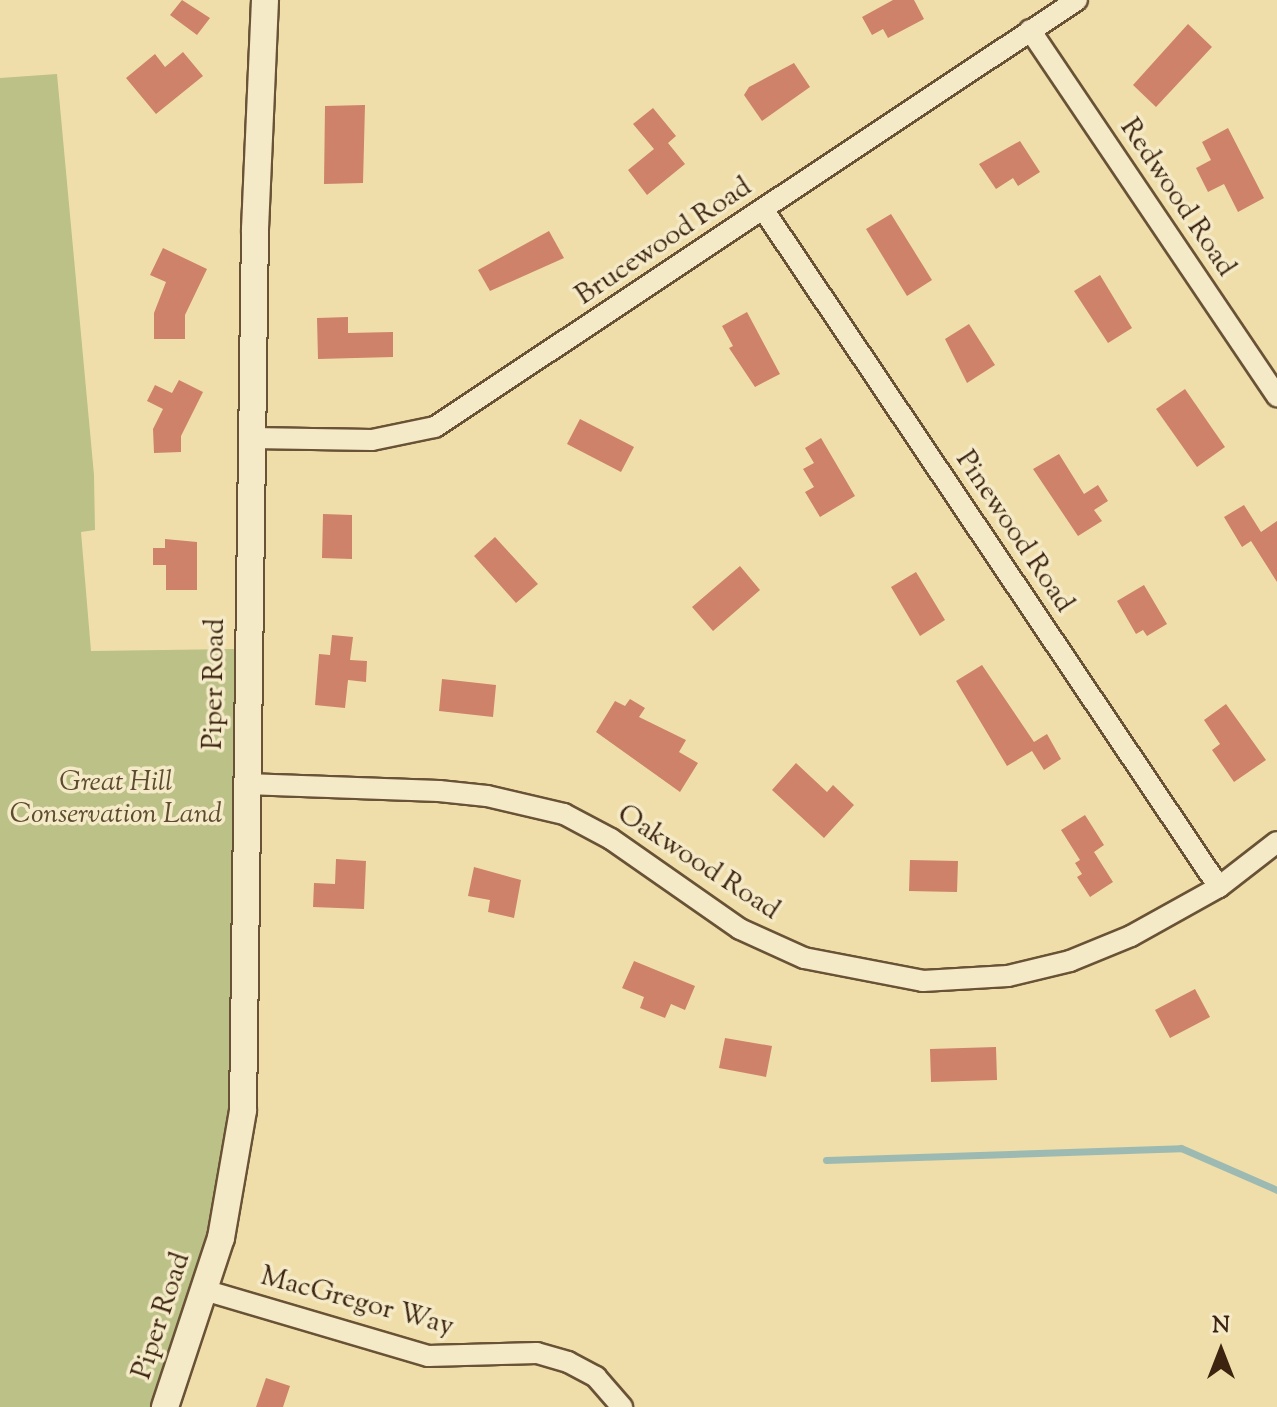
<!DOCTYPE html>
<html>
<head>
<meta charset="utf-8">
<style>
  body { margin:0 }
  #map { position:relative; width:1277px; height:1407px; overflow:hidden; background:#f0deaa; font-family:"Sorts Mill Goudy",serif }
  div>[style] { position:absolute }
  .green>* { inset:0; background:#bbc187 }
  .stream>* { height:7px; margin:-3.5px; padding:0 3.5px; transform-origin:3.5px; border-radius:3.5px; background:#9dbab2 }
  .building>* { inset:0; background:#cd8269 }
  .roads { filter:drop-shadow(2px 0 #695236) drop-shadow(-2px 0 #695236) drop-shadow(0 2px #695236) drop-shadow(0 -2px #695236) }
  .minor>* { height:20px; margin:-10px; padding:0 10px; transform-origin:10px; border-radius:10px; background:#f5eac8 }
  .tertiary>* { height:26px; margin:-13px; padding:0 13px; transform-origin:13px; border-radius:13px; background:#f5eac8 }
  span { translate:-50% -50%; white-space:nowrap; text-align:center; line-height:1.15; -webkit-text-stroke:7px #f5eac8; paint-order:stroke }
  .street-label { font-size:28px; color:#3c2410 }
  .park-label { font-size:28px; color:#5c4b2e; font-style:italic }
  .north { position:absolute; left:1181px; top:1311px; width:80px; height:80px; -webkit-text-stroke:6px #f5eac8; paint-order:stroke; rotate:0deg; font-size:22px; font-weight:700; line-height:32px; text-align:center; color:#3c2410 }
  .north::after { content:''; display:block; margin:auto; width:28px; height:36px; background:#3c2410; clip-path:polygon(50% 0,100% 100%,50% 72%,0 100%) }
</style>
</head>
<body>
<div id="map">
  <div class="green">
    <i style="clip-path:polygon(57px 74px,94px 475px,95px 530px,81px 532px,91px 651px,235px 649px,229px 1136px,213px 1235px,151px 1407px,0 1407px,0 78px)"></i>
  </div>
  <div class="stream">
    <i style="left:826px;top:1160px;width:355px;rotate:-1.9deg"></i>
    <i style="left:1181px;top:1148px;width:105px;rotate:23.6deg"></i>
  </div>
  <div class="building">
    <i style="clip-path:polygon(182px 0,210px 18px,197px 35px,170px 15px)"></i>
    <i style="clip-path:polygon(893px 0,914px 0,924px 19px,888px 38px,883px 29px,872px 35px,862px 17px)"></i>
    <i style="clip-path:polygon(1188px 24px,1212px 47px,1156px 107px,1133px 85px)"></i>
    <i style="clip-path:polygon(183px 52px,203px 76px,156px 114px,126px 78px,155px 54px,165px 67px)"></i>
    <i style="clip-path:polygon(794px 63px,810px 87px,762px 121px,744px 95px,749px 87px)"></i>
    <i style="clip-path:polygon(365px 105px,363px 183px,324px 184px,325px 106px)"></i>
    <i style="clip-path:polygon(653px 108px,676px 136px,668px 143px,685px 164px,647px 195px,628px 170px,654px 149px,633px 124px)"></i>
    <i style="clip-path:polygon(1228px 128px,1264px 198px,1238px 212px,1224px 184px,1208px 192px,1196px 168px,1211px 160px,1202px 142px)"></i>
    <i style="clip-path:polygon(1020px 141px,1040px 172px,1018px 186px,1013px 178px,996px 189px,979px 164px)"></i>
    <i style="clip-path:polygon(891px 214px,932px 280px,907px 296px,866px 229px)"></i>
    <i style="clip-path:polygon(549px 231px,564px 258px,490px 291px,478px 270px)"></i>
    <i style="clip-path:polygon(163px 248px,207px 269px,185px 315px,185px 339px,154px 339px,154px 313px,166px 282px,150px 275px)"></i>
    <i style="clip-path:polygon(1100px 275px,1132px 328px,1108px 343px,1074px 291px)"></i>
    <i style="clip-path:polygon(747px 312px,780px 374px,755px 387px,729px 348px,733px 346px,722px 326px)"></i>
    <i style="clip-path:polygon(348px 317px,348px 333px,393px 332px,393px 357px,318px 359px,317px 318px)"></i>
    <i style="clip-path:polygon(969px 324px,995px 365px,967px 383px,945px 339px)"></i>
    <i style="clip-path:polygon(179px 380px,203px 392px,181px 436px,181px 452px,154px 453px,153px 429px,163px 409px,147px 401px,155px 385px,172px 393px)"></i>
    <i style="clip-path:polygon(1185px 389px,1225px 447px,1197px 467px,1156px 409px)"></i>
    <i style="clip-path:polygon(580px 419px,634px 447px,621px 472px,567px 444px)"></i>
    <i style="clip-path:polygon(821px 438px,855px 496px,820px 517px,805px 492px,814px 487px,803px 469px,814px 463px,805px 448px)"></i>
    <i style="clip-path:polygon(1059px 454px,1084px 494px,1098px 485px,1108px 501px,1094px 510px,1102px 521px,1078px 536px,1033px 469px)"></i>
    <i style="clip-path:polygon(1244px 505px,1261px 532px,1277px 521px,1277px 582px,1251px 541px,1242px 547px,1224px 517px)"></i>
    <i style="clip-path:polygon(323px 514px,352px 515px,352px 559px,322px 558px)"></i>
    <i style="clip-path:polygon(495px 537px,538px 584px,516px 603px,474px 556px)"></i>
    <i style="clip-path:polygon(165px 539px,197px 542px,197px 590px,166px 590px,166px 565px,153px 565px,153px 548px,165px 548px)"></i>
    <i style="clip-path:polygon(740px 566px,760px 590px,713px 631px,692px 607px)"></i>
    <i style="clip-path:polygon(916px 572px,945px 620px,920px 636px,891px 587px)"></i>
    <i style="clip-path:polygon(1144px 585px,1167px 624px,1147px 636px,1143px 630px,1136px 634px,1117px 601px)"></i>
    <i style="clip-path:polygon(332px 635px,353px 637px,350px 660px,367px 661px,366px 682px,348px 680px,345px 708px,315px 705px,319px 654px,330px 655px)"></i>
    <i style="clip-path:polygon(982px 665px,1034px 742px,1047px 734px,1061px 759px,1044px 770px,1032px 751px,1007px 766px,956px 681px)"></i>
    <i style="clip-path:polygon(442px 679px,496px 685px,493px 717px,439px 711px)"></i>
    <i style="clip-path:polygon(630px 699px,645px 708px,639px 717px,686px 740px,679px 752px,698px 763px,680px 792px,596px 732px,615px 701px,625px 706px)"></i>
    <i style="clip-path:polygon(1226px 704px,1266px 760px,1234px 782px,1212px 750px,1220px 744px,1204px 720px)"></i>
    <i style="clip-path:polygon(796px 763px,827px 792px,833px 785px,854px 805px,824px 838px,772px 790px)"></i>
    <i style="clip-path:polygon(1085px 815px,1104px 845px,1094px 852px,1113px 882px,1090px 897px,1077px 877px,1082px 874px,1075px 863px,1080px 860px,1061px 830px)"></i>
    <i style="clip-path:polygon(336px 859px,366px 861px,364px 909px,313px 907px,314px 883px,335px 884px)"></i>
    <i style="clip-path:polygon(910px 860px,958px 861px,957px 892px,909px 891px)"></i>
    <i style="clip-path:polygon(474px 867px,521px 880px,514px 918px,488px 912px,490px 900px,468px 896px)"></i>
    <i style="clip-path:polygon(634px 961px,695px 986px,685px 1010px,671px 1004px,665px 1018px,640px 1008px,644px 997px,622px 988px)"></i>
    <i style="clip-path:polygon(1195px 989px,1210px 1017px,1170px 1038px,1155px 1010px)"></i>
    <i style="clip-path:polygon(725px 1038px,772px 1046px,766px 1077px,719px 1068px)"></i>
    <i style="clip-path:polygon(996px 1047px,997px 1080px,931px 1082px,930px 1049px)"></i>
    <i style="clip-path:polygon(266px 1378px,290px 1386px,283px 1407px,256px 1407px)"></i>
  </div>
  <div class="roads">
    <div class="minor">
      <i style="left:1030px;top:30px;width:442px;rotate:56deg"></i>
      <i style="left:763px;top:209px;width:817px;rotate:56.08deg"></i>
      <i style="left:252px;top:438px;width:120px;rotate:1deg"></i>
      <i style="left:372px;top:440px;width:64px;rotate:-11.7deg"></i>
      <i style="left:435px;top:427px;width:771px;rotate:-33.63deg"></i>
      <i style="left:246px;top:784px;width:193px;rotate:2.1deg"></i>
      <i style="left:439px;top:791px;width:48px;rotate:5.9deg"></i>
      <i style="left:487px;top:796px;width:79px;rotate:13.2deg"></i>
      <i style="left:564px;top:814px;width:53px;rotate:28deg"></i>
      <i style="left:611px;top:839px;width:157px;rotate:34.9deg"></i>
      <i style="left:740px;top:929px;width:70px;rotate:24.4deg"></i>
      <i style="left:804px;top:958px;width:121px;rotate:10.9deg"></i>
      <i style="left:923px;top:981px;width:85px;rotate:-3.4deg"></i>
      <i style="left:1008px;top:976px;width:64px;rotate:-13.6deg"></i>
      <i style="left:1070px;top:961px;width:66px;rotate:-22.3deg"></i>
      <i style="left:1131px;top:936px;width:101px;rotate:-29.1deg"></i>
      <i style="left:1219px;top:887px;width:73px;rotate:-37.8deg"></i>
      <i style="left:204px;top:1290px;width:234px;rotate:16.4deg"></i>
      <i style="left:428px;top:1356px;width:109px;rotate:-1.6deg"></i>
      <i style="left:537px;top:1353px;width:32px;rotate:16deg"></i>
      <i style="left:568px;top:1362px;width:32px;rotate:28deg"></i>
      <i style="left:596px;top:1377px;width:40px;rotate:49deg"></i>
    </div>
    <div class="tertiary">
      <i style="left:165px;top:1407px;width:178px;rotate:-71.7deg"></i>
      <i style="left:221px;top:1238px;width:130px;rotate:-80.2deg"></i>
      <i style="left:243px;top:1110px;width:881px;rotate:-89.22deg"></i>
      <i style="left:255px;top:229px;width:229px;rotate:-87.5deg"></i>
    </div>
  </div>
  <div class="street-label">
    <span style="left:1177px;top:198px;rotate:56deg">Redwood Road</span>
    <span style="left:664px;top:242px;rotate:-34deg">Brucewood Road</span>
    <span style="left:1014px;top:532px;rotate:56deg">Pinewood Road</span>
    <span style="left:215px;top:684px;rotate:-89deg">Piper Road</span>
    <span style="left:698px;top:863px;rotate:33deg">Oakwood Road</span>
    <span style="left:357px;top:1302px;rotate:15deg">MacGregor Way</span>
    <span style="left:162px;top:1316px;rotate:-72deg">Piper Road</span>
  </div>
  <div class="park-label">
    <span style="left:116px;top:799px">Great Hill<br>Conservation Land</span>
  </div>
  <div class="north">N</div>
</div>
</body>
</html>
